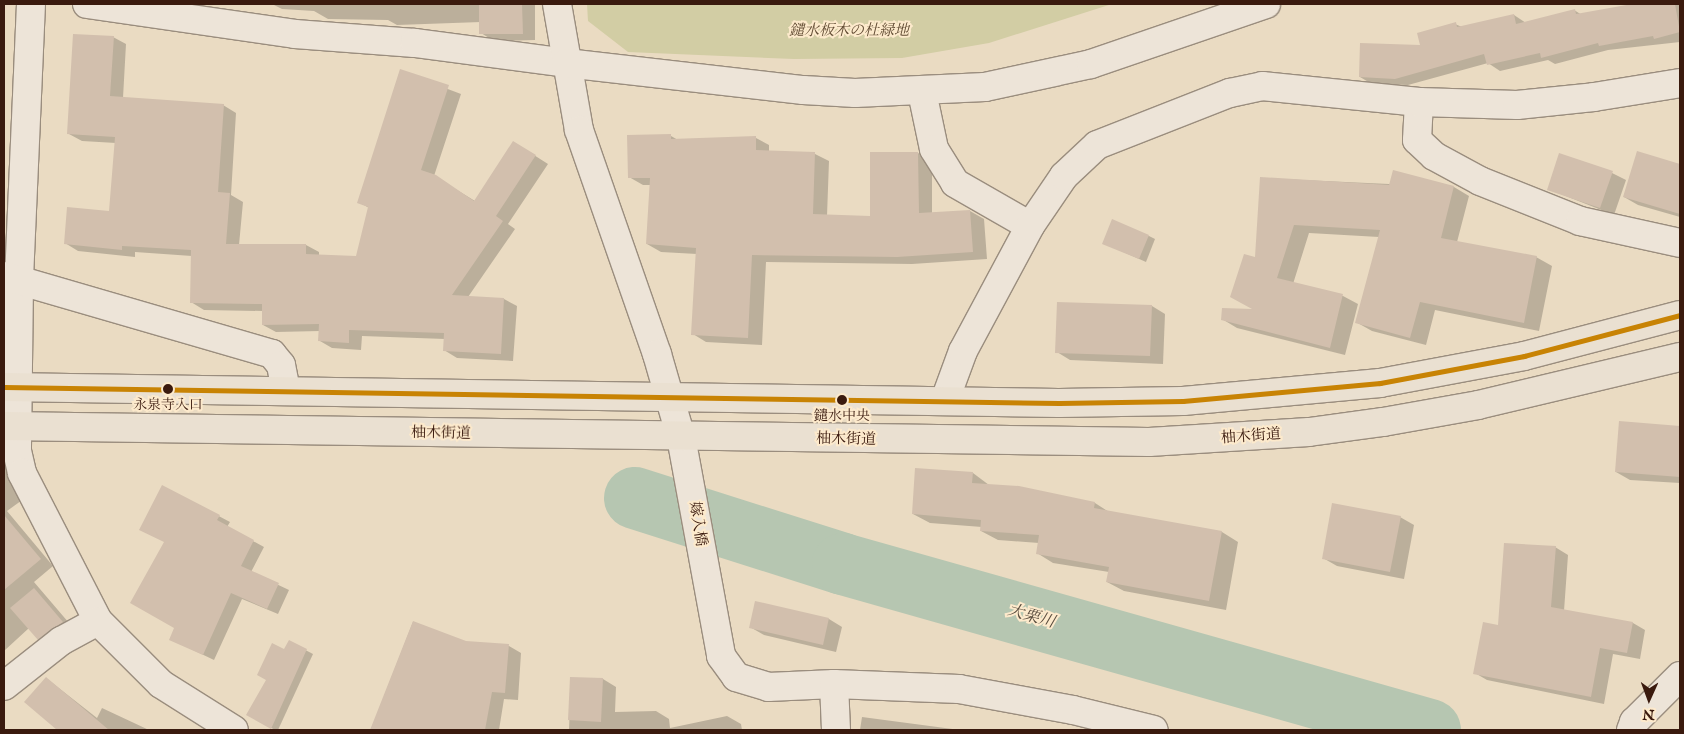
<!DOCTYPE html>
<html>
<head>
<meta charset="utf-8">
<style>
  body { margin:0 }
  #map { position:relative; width:1684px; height:734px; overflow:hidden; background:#eadbc2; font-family:"IM FELL English","Noto Serif JP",serif }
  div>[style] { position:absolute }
  .green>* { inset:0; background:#d2cda4 }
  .shadow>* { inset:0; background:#0003 }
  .river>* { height:62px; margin:-31px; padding:0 31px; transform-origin:31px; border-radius:31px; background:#b6c6b1 }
  .building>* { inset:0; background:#d2bfad }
  .roads { filter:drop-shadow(1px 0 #9a8d7e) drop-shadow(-1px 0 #9a8d7e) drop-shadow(0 1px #9a8d7e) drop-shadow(0 -1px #9a8d7e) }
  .minor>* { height:28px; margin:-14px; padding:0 14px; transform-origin:14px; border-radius:14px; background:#ede4d8 }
  .tertiary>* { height:28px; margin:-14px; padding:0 14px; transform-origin:14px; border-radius:14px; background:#ede4d8 }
  .primary>* { height:28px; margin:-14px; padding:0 14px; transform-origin:14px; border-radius:14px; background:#eae0d1 }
  .bus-1>* { height:5px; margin:-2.5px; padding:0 2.5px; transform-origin:2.5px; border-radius:2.5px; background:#c88304 }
  .dots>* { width:14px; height:14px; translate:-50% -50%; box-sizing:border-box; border:2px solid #fdeacc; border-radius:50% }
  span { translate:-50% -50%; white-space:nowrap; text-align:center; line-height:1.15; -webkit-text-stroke:4px #fdeacc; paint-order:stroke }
  .bus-label { font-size:14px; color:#3a1a0e }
  .park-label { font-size:15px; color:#624c34; font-style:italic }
  .street-label { font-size:15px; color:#3a1a0e }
  .water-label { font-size:16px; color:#584b3d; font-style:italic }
  .frame { position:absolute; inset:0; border:5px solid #3a1a0e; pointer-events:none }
  .north { position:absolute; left:1624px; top:674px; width:50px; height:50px; -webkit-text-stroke:4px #fdeacc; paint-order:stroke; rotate:182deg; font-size:14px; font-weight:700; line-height:20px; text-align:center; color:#3a1a0e }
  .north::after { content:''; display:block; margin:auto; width:18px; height:22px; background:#3a1a0e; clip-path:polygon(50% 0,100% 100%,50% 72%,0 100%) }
</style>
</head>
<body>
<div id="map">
  <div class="green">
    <i style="clip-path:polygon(587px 4px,1112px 4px,989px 43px,902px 58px,794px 59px,628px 52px,588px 21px)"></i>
  </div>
  <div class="shadow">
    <i style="clip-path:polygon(222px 4px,535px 4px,535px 40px,494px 41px,481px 33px,481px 22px,397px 25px,388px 20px,328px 19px,314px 11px,282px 9px,274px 5px)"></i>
    <i style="clip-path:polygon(1648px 4px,1680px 4px,1680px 42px,1608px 50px,1555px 64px,1548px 60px,1500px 71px,1488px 63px,1408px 85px,1372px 84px,1360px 77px,1422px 46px,1455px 24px,1462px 27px,1514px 15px,1526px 23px,1574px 10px,1582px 15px)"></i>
    <i style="clip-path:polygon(113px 37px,126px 44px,123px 98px,223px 105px,236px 113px,231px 195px,243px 202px,239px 245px,306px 245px,319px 252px,319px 256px,357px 258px,369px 208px,359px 202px,400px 71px,461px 94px,434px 176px,475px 201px,526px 150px,548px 164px,508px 224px,515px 229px,468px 297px,504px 299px,517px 306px,513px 361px,457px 358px,444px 350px,445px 339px,362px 336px,361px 350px,332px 348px,320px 341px,320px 331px,276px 332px,263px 325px,263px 311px,204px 310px,191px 302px,192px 256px,135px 252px,135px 257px,78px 251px,65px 243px,110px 212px,116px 143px,82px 141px,69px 134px)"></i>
    <i style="clip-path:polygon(671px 136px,678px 140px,756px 138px,769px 145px,769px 152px,815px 154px,829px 161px,827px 216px,871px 217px,918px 153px,932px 161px,932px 213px,970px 211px,984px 219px,987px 259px,912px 264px,766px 262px,762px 345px,706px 342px,693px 334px,697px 254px,661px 252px,647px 244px,651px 185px,643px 185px,629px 177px)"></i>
    <i style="clip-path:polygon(1638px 153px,1680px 166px,1680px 217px,1638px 205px,1624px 197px)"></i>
    <i style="clip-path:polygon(1612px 173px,1626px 180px,1614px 215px,1548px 189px)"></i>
    <i style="clip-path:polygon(1261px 178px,1454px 187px,1469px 196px,1457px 242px,1536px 257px,1552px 266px,1539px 331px,1435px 310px,1426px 345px,1372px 331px,1356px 322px,1379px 237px,1309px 233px,1293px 284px,1343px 296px,1358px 304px,1345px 355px,1237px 328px,1222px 319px,1256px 310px)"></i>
    <i style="clip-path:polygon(1149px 236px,1155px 239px,1146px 262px,1103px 243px)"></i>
    <i style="clip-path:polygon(1152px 306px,1165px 314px,1163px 364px,1070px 360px,1057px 352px)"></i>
    <i style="clip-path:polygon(1620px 423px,1680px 427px,1680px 483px,1630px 480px,1616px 472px)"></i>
    <i style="clip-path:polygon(4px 465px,25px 498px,7px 511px,53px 566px,34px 582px,75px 630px,51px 646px,29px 628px,4px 651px)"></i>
    <i style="clip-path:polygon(973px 473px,989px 485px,1095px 503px,1109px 512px,1222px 532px,1238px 542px,1226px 610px,1124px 591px,1107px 582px,1109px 572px,1053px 563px,1037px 553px,1039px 543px,998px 540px,981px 531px,982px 527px,930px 523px,913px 514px)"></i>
    <i style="clip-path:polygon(162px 486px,230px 522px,227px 527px,264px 547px,251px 572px,289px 590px,278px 614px,242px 599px,214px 660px,170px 639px,176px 628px)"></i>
    <i style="clip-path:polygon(1400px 517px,1414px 525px,1404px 579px,1337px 566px,1323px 558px)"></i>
    <i style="clip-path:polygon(1555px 547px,1568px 555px,1564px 611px,1633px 623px,1645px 630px,1640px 659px,1613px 654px,1604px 704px,1487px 680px,1475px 673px,1499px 626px)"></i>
    <i style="clip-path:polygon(829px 619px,842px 627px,836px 652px,764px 635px,750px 627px)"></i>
    <i style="clip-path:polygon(413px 622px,466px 642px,509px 646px,521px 653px,518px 700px,504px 699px,499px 730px,371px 730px)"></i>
    <i style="clip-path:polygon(290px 642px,313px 654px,278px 730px,275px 730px,248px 715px)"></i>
    <i style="clip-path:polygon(46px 678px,97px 718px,102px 708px,149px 730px,59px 730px,26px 702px)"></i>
    <i style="clip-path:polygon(571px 678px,603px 679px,616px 687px,615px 712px,656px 711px,669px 719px,670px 728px,727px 716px,741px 724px,742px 730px,569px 730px)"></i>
    <i style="clip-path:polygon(862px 717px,960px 730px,860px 730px)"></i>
  </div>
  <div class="river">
    <i style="left:635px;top:498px;width:218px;rotate:17.6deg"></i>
    <i style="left:843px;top:564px;width:610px;rotate:15.79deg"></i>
  </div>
  <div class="building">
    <i style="clip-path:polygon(479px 4px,522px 4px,523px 34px,479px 34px)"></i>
    <i style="clip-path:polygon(1632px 4px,1675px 4px,1680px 32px,1654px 39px,1653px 36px,1599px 46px,1598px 43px,1541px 58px,1540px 53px,1487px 65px,1484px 54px,1395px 79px,1359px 77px,1360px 43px,1420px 45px,1417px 33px,1456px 22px,1457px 27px,1514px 14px,1516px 24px,1575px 9px,1576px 14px)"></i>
    <i style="clip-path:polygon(73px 34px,114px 36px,110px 96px,224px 104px,218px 192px,230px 193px,226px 244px,306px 244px,306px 254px,356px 256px,368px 207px,357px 203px,400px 69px,449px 85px,421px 170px,436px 175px,474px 201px,513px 141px,536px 155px,496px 216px,503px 221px,452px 295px,504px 298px,501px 354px,443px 351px,444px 333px,349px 330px,349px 343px,318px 341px,319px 324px,262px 325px,262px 304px,190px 303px,191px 250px,122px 246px,122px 250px,64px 244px,67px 207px,109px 211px,115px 137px,67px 134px)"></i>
    <i style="clip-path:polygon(671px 134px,671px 139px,756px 136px,756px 150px,815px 152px,813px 214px,870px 216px,870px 152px,918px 152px,919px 213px,970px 210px,973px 252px,897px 257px,752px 255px,748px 338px,691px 335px,696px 248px,646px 244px,650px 178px,628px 178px,627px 135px)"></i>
    <i style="clip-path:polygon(1637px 151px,1680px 164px,1680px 214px,1623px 197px)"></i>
    <i style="clip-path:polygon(1559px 153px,1613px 171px,1600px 208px,1547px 190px)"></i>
    <i style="clip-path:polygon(1393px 170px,1454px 186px,1441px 238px,1537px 256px,1524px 323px,1420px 302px,1410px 338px,1355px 323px,1380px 230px,1294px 225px,1277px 278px,1343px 294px,1330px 348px,1221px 320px,1222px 308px,1252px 309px,1230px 297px,1244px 254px,1255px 257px,1260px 177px,1389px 185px)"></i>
    <i style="clip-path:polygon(1112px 219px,1149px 235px,1139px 259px,1102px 244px)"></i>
    <i style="clip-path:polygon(1057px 302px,1152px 305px,1150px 356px,1055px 353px)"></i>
    <i style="clip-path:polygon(1619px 421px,1680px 426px,1680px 477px,1615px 472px)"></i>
    <i style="clip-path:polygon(915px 468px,973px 472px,972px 483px,1019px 486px,1095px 502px,1094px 508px,1222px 531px,1209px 601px,1106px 582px,1109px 567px,1036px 554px,1039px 535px,980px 531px,981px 520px,912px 514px)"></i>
    <i style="clip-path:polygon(162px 485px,220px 515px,217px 520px,254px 540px,241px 566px,279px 583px,267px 609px,231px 593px,203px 655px,169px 640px,174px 628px,130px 603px,164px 542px,139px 530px)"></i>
    <i style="clip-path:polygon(1332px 503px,1401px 516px,1390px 572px,1322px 559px)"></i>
    <i style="clip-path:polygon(4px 515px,41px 559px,4px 590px)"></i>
    <i style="clip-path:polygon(1504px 543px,1556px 546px,1551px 607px,1633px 622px,1627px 653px,1600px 648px,1591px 697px,1473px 674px,1483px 622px,1498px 625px)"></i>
    <i style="clip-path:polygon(34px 588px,63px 622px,38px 640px,10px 608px)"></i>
    <i style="clip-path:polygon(755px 601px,829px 618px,823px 645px,749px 628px)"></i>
    <i style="clip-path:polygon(413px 621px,466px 641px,509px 644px,505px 693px,492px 692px,485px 730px,370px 730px)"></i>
    <i style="clip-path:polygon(289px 640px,307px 649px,271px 729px,246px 715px,266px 680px,257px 675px,272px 643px,284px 649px)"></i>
    <i style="clip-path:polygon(46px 677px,109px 730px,57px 730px,24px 702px)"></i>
    <i style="clip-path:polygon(570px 677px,603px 678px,601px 722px,568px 720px)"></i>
  </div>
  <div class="roads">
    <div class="minor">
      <i style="left:31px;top:4px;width:278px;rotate:92.5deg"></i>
      <i style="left:19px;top:282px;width:169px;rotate:90.7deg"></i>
      <i style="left:17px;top:451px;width:23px;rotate:77deg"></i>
      <i style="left:22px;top:473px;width:166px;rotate:62.8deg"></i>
      <i style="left:98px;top:621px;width:89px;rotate:45deg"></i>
      <i style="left:161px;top:684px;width:86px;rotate:32.2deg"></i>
      <i style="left:87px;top:4px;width:210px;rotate:8.2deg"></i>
      <i style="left:295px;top:34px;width:120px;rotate:4.3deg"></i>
      <i style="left:415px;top:43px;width:152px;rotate:7.5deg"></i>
      <i style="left:922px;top:92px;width:58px;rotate:78.1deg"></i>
      <i style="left:934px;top:149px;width:40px;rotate:58deg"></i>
      <i style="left:955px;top:183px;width:86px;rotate:29.8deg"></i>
      <i style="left:1419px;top:102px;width:38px;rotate:93deg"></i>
      <i style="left:1417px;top:140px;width:23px;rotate:43deg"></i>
      <i style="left:1434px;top:156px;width:52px;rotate:28.5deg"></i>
      <i style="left:1480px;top:181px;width:108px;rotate:21.8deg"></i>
      <i style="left:1580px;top:221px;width:102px;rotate:12.4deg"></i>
      <i style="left:4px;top:276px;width:279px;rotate:16.2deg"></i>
      <i style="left:272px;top:354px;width:14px;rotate:51deg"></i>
      <i style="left:281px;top:365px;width:25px;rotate:79deg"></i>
      <i style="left:945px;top:400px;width:52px;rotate:-69.8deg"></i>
      <i style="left:963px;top:351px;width:142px;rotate:-61.8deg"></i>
      <i style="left:1030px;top:226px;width:60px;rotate:-55.8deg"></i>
      <i style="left:1064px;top:176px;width:45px;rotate:-43.2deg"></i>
      <i style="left:1097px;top:145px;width:143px;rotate:-21.4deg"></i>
      <i style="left:1230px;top:93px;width:33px;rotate:-12deg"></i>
      <i style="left:1262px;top:86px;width:158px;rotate:5.8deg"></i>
      <i style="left:1419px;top:102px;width:98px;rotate:1.8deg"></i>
      <i style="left:1517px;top:105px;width:77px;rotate:-5.9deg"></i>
      <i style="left:1594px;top:97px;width:87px;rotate:-9.2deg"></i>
      <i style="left:681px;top:437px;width:223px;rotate:79.6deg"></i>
      <i style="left:721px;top:656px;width:26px;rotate:54deg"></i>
      <i style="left:736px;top:677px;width:34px;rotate:17deg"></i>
      <i style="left:768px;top:687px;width:66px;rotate:-2.6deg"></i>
      <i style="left:834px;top:684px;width:125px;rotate:2.3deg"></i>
      <i style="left:959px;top:689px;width:116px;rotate:10.4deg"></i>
      <i style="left:1073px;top:710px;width:83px;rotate:13.9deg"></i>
      <i style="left:834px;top:684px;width:46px;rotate:87.5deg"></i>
      <i style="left:4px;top:686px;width:73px;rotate:-38.3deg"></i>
      <i style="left:61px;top:641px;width:42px;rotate:-28.4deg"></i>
      <i style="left:1631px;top:730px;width:9px;rotate:-69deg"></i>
      <i style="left:1634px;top:722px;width:65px;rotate:-45deg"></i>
    </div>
    <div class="tertiary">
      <i style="left:557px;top:4px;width:128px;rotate:80.1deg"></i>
      <i style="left:579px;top:130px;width:237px;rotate:70.8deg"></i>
      <i style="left:657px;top:354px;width:86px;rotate:73.9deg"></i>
      <i style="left:566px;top:63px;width:239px;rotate:6.5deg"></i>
      <i style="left:803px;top:90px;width:52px;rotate:3.3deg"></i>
      <i style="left:855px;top:93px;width:130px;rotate:-2.6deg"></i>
      <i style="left:985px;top:87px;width:108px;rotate:-12.2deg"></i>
      <i style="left:1091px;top:64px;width:185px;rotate:-18.9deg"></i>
    </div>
    <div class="primary">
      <i style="left:4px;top:387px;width:1055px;rotate:0.87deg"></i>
      <i style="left:1059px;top:403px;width:124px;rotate:-0.9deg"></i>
      <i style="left:1183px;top:401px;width:198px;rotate:-5.2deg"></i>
      <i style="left:1380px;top:383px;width:147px;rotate:-10.6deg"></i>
      <i style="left:1524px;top:356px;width:161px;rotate:-14.7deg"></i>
      <i style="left:4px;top:426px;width:1145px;rotate:0.8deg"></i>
      <i style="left:1149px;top:442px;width:160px;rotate:-3.6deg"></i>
      <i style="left:1309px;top:432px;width:75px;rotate:-7.7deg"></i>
      <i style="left:1383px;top:422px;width:97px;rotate:-10.1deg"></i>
      <i style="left:1478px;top:405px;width:208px;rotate:-13.4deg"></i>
    </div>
  </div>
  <div class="bus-1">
    <i style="left:4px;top:387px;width:1055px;rotate:0.87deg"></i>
    <i style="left:1059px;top:403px;width:124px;rotate:-0.9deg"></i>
    <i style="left:1183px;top:401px;width:198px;rotate:-5.2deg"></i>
    <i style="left:1380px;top:383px;width:147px;rotate:-10.6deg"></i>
    <i style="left:1524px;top:356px;width:161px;rotate:-14.7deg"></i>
  </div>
  <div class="dots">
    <i style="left:168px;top:389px;background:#3a1a0e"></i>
    <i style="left:842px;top:400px;background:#3a1a0e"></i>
  </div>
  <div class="bus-label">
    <span style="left:168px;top:405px">永泉寺入口</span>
    <span style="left:842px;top:416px">鑓水中央</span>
  </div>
  <div class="park-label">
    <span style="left:849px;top:31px">鑓水板木の杜緑地</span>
  </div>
  <div class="street-label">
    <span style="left:441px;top:433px;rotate:1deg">柚木街道</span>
    <span style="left:1251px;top:436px;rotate:-4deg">柚木街道</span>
    <span style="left:846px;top:439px;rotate:1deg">柚木街道</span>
    <span style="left:698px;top:524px;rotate:81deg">嫁入橋</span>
  </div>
  <div class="water-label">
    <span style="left:1031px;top:617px;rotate:16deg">大栗川</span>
  </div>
  <div class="frame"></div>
  <div class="north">N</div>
</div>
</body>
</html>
